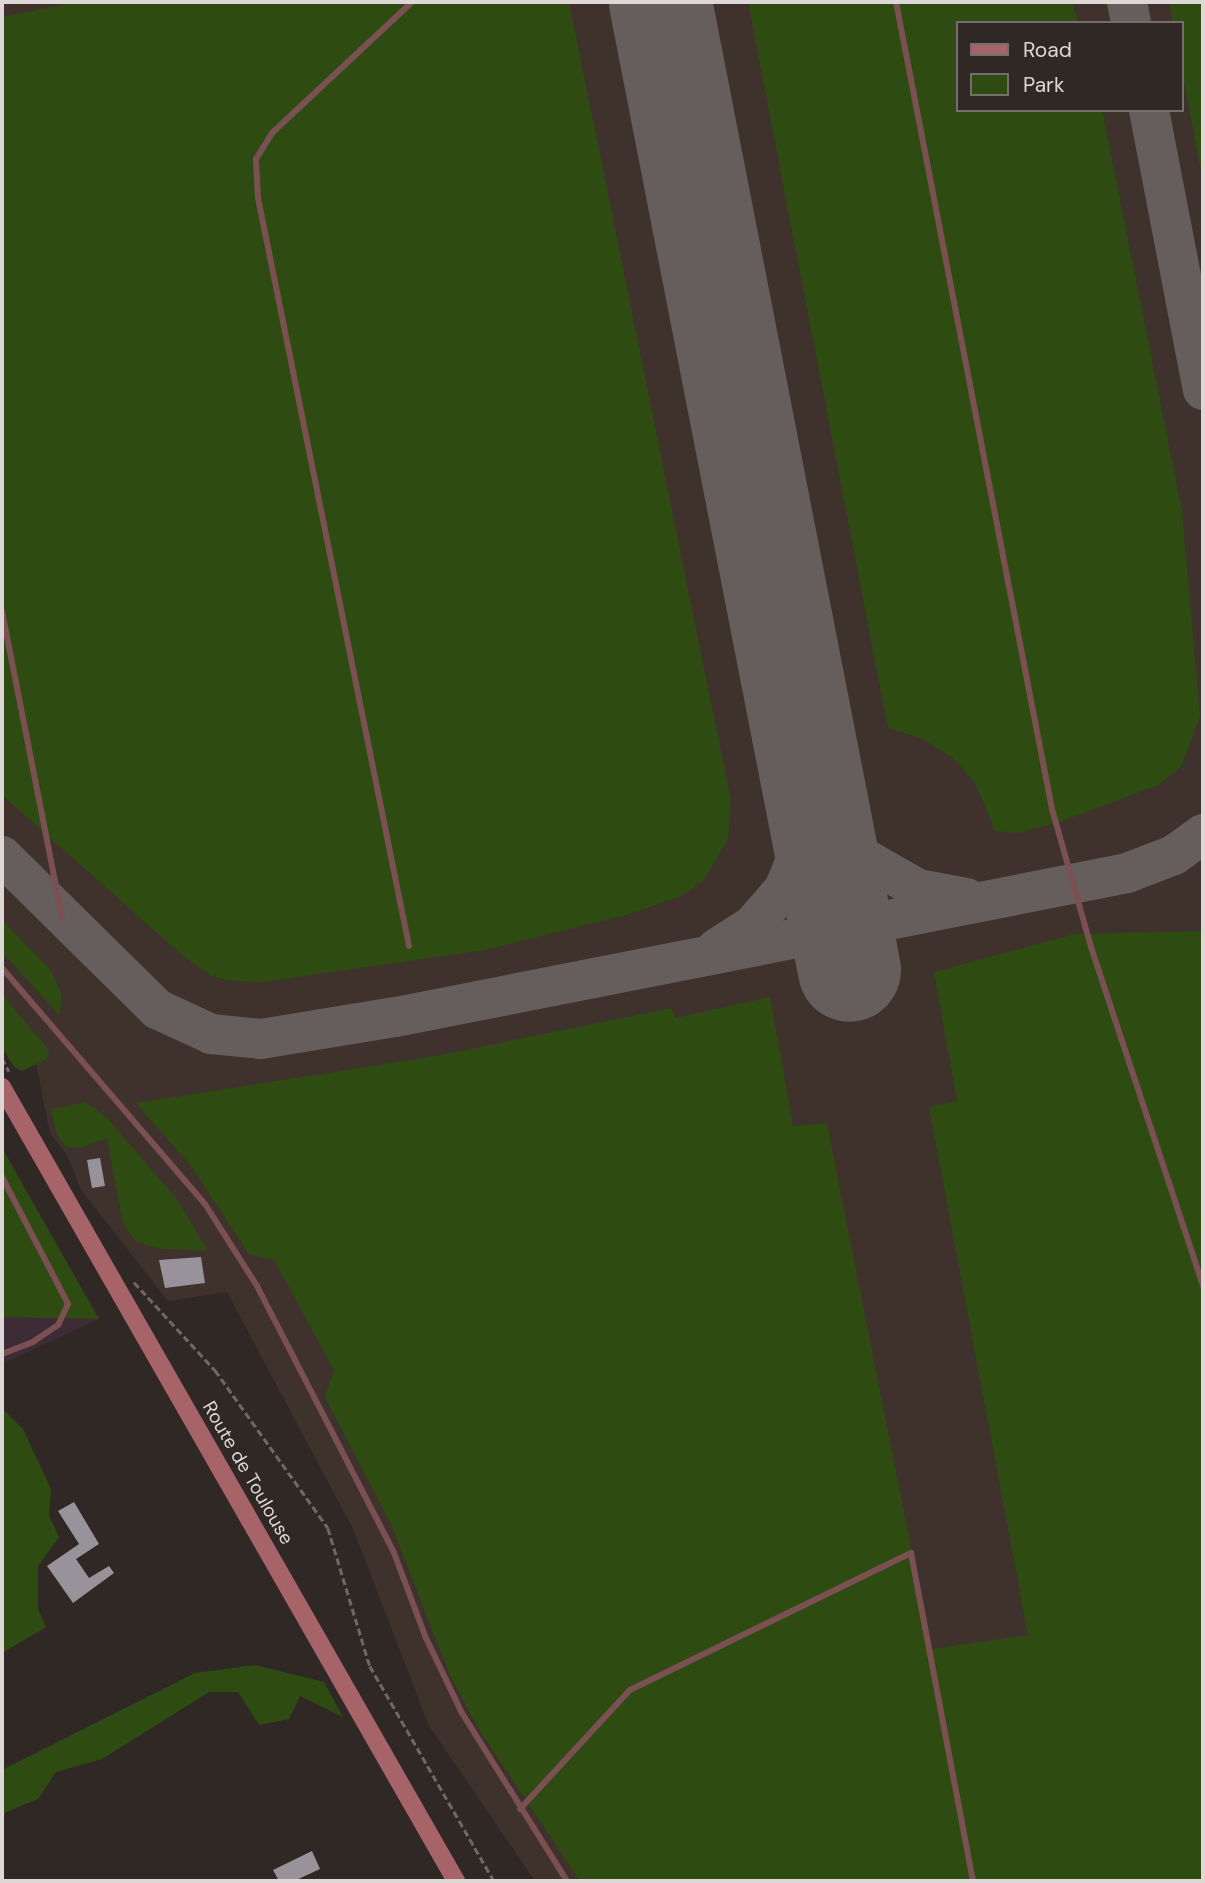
<!DOCTYPE html>
<html>
<head>
<meta charset="utf-8">
<style>
  body { margin:0 }
  #map { position:relative; width:1205px; height:1883px; overflow:hidden; background:#302825; font-family:"DM Sans",sans-serif }
  div>[style] { position:absolute }
  .built>* { inset:0; background:#3f312b }
  .industrial>* { inset:0; background:#3d2c35 }
  .green>* { inset:0; background:#2e4c12 }
  .taxiway>* { height:40px; margin:-20px; padding:0 20px; transform-origin:20px; border-radius:20px; background:#665e5c }
  .runway>* { height:103px; margin:-51.5px; padding:0 51.5px; transform-origin:51.5px; border-radius:51.5px; background:#665e5c }
  .building>* { inset:0; background:#98939a }
  .path>* { height:2.5px; margin-top:-1.25px; transform-origin:0; background:repeating-linear-gradient(90deg,#6f6866 0 7px,transparent 0 10.5px) }
  .service>* { height:6px; margin:-3px; padding:0 3px; transform-origin:3px; border-radius:3px; background:#7a5052 }
  .secondary>* { height:18px; margin:-9px; padding:0 9px; transform-origin:9px; border-radius:9px; background:#a76468 }
  span { translate:-50% -50%; white-space:nowrap; text-align:center; line-height:1.15; -webkit-text-stroke:7px #302825; paint-order:stroke }
  .street-label { font-size:19px; color:#ddd8d6 }
  .frame { position:absolute; inset:0; border:4px solid #ddd8d6; pointer-events:none }
  .legend { position:absolute; left:956px; top:21px; width:228px; height:91px; box-sizing:border-box; background:#302825; border:2px solid #756e6c; margin:0; padding:9px 12px; list-style:none; font-size:21px; color:#ddd8d6 }
  .legend li { display:flex; align-items:center; gap:14px; height:35px }
  .legend b { width:35px; border:2px solid #756e6c }
</style>
</head>
<body>
<div id="map">
  <div class="built">
    <i style="clip-path:polygon(evenodd,2px 2px,1203px 2px,1203px 1881px,535px 1881px,429px 1726px,353px 1529px,227px 1292px,168px 1301px,81px 1190px,67px 1155px,50px 1134px,31px 1038px,2px 1004px,2px 2px,958px 23px,1182px 23px,1182px 110px,958px 110px,958px 23px)"></i>
  </div>
  <div class="industrial">
    <i style="clip-path:polygon(2px 1148px,99px 1319px,2px 1364px)"></i>
  </div>
  <div class="green">
    <i style="clip-path:polygon(77px 2px,569px 2px,731px 801px,728px 839px,703px 881px,681px 896px,626px 915px,485px 950px,262px 982px,231px 981px,212px 976px,183px 956px,2px 795px,2px 17px)"></i>
    <i style="clip-path:polygon(748px 2px,1072px 2px,1078px 23px,958px 23px,958px 110px,1102px 110px,1182px 511px,1200px 716px,1181px 767px,1158px 785px,1060px 822px,1018px 833px,995px 831px,975px 783px,954px 759px,921px 738px,888px 728px)"></i>
    <i style="clip-path:polygon(1169px 2px,1203px 2px,1203px 181px,1182px 72px,1182px 23px,1173px 23px)"></i>
    <i style="clip-path:polygon(2px 920px,50px 969px,61px 993px,60px 1016px,2px 952px)"></i>
    <i style="clip-path:polygon(1203px 931px,1203px 1881px,580px 1881px,478px 1728px,449px 1673px,391px 1524px,325px 1397px,334px 1370px,274px 1260px,249px 1254px,192px 1167px,136px 1103px,436px 1056px,672px 1008px,675px 1018px,770px 997px,793px 1126px,827px 1123px,931px 1649px,1028px 1635px,929px 1107px,957px 1101px,934px 972px,1075px 934px)"></i>
    <i style="clip-path:polygon(2px 995px,49px 1050px,47px 1059px,22px 1071px,14px 1067px,2px 1047px)"></i>
    <i style="clip-path:polygon(85px 1102px,105px 1116px,176px 1198px,208px 1251px,160px 1249px,135px 1241px,123px 1223px,107px 1138px,81px 1148px,66px 1147px,57px 1135px,51px 1109px)"></i>
    <i style="clip-path:polygon(2px 1148px,99px 1319px,2px 1317px)"></i>
    <i style="clip-path:polygon(2px 1408px,23px 1429px,51px 1489px,49px 1516px,59px 1537px,38px 1566px,38px 1609px,46px 1627px,2px 1653px)"></i>
    <i style="clip-path:polygon(255px 1665px,324px 1682px,343px 1717px,300px 1696px,289px 1719px,259px 1725px,238px 1692px,209px 1692px,102px 1759px,56px 1772px,38px 1799px,6px 1812px,2px 1820px,2px 1770px,195px 1673px)"></i>
  </div>
  <div class="taxiway">
    <i style="left:1127px;top:2px;width:21px;rotate:79deg"></i>
    <i style="left:1149px;top:110px;width:285px;rotate:79.1deg"></i>
    <i style="left:812px;top:780px;width:54px;rotate:63.4deg"></i>
    <i style="left:836px;top:828px;width:41px;rotate:47deg"></i>
    <i style="left:864px;top:858px;width:62px;rotate:29.9deg"></i>
    <i style="left:918px;top:889px;width:49px;rotate:10.6deg"></i>
    <i style="left:2px;top:856px;width:218px;rotate:44.6deg"></i>
    <i style="left:157px;top:1009px;width:60px;rotate:24.8deg"></i>
    <i style="left:211px;top:1034px;width:50px;rotate:5.7deg"></i>
    <i style="left:261px;top:1039px;width:137px;rotate:-9.3deg"></i>
    <i style="left:396px;top:1017px;width:745px;rotate:-11.14deg"></i>
    <i style="left:1127px;top:873px;width:50px;rotate:-21deg"></i>
    <i style="left:1174px;top:855px;width:36px;rotate:-36deg"></i>
    <i style="left:717px;top:948px;width:43px;rotate:-32.6deg"></i>
    <i style="left:753px;top:925px;width:48px;rotate:-49.3deg"></i>
    <i style="left:784px;top:889px;width:52px;rotate:-67.4deg"></i>
    <i style="left:804px;top:841px;width:62px;rotate:-82.5deg"></i>
  </div>
  <div class="runway">
    <i style="left:660px;top:2px;width:986px;rotate:78.95deg"></i>
  </div>
  <div class="building">
    <i style="clip-path:polygon(100px 1158px,105px 1186px,92px 1188px,87px 1160px)"></i>
    <i style="clip-path:polygon(201px 1257px,205px 1283px,165px 1288px,159px 1260px)"></i>
    <i style="clip-path:polygon(74px 1502px,99px 1544px,76px 1559px,89px 1578px,109px 1566px,114px 1573px,73px 1603px,47px 1566px,79px 1544px,58px 1511px)"></i>
    <i style="clip-path:polygon(312px 1851px,320px 1869px,294px 1881px,279px 1881px,273px 1870px)"></i>
  </div>
  <div class="path">
    <i style="left:2px;top:1058px;width:15px;rotate:62deg"></i>
    <i style="left:134px;top:1282px;width:120px;rotate:47.4deg"></i>
    <i style="left:215px;top:1370px;width:194px;rotate:54.4deg"></i>
    <i style="left:328px;top:1528px;width:144px;rotate:73.1deg"></i>
    <i style="left:370px;top:1666px;width:248px;rotate:60deg"></i>
  </div>
  <div class="service">
    <i style="left:896px;top:2px;width:822px;rotate:79.06deg"></i>
    <i style="left:1052px;top:809px;width:147px;rotate:74.2deg"></i>
    <i style="left:1092px;top:950px;width:354px;rotate:71.7deg"></i>
    <i style="left:2px;top:611px;width:312px;rotate:78.9deg"></i>
    <i style="left:409px;top:946px;width:763px;rotate:-101.41deg"></i>
    <i style="left:258px;top:198px;width:39px;rotate:-93deg"></i>
    <i style="left:256px;top:159px;width:31px;rotate:-58deg"></i>
    <i style="left:272px;top:133px;width:192px;rotate:-43.1deg"></i>
    <i style="left:2px;top:968px;width:311px;rotate:49.3deg"></i>
    <i style="left:205px;top:1204px;width:97px;rotate:57.6deg"></i>
    <i style="left:257px;top:1286px;width:300px;rotate:62.8deg"></i>
    <i style="left:394px;top:1553px;width:91px;rotate:69.4deg"></i>
    <i style="left:426px;top:1638px;width:83px;rotate:64.4deg"></i>
    <i style="left:462px;top:1713px;width:198px;rotate:58deg"></i>
    <i style="left:2px;top:1177px;width:143px;rotate:62.5deg"></i>
    <i style="left:68px;top:1304px;width:23px;rotate:115deg"></i>
    <i style="left:58px;top:1325px;width:30px;rotate:146deg"></i>
    <i style="left:33px;top:1342px;width:33px;rotate:159deg"></i>
    <i style="left:520px;top:1809px;width:162px;rotate:-47.3deg"></i>
    <i style="left:630px;top:1690px;width:313px;rotate:-26deg"></i>
    <i style="left:911px;top:1553px;width:334px;rotate:79.3deg"></i>
  </div>
  <div class="secondary">
    <i style="left:2px;top:1087px;width:915px;rotate:60.24deg"></i>
  </div>
  <div class="street-label">
    <span style="left:248px;top:1473px;rotate:60deg">Route de Toulouse</span>
  </div>
  <div class="frame"></div>
  <ul class="legend">
  <li><b style="height:9px;background:#a76468"></b>Road</li>
  <li><b style="height:19px;background:#2e4c12"></b>Park</li>
  </ul>
</div>
</body>
</html>
